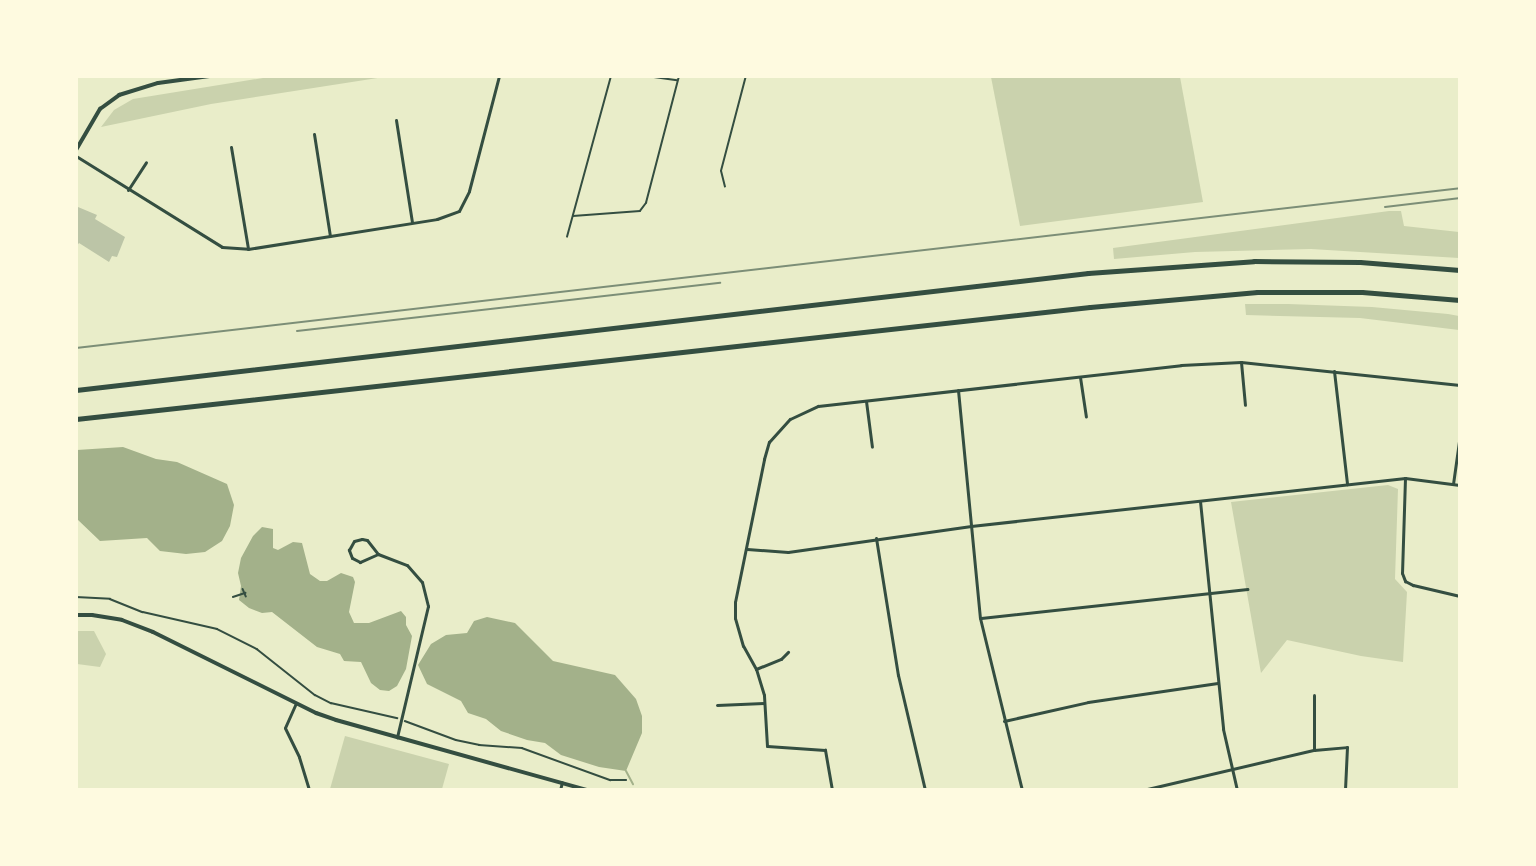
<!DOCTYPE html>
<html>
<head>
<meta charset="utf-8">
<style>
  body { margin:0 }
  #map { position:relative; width:1536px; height:866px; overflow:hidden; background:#e9edc9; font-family:"Open Sans",sans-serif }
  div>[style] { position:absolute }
  .green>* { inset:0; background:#cad2ad }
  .water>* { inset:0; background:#a3b18a }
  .stream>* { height:2px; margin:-1px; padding:0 1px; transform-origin:1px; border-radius:1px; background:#a3b18a }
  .building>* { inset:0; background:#bcc5a7 }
  .path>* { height:1.5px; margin:-0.75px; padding:0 0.75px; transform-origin:0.75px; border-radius:0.75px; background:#344e41 }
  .service>* { height:1.5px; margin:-0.75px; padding:0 0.75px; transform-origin:0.75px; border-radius:0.75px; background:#344e41 }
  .minor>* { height:3px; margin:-1.5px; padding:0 1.5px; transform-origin:1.5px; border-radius:1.5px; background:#344e41 }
  .tertiary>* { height:4px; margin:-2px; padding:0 2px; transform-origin:2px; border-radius:2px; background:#344e41 }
  .motorway>* { height:5px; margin:-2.5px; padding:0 2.5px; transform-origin:2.5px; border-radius:2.5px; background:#344e41 }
  .rail>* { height:2px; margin:-1px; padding:0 1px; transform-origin:1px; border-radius:1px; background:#7c8e77 }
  span { translate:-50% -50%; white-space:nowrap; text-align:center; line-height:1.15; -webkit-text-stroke:4.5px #fefae0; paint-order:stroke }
  .frame { position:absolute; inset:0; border:78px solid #fefae0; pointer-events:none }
</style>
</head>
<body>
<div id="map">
  <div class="green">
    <i style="clip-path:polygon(275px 76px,384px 77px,211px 104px,101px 127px,114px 110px,133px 99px)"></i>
    <i style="clip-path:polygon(991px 77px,1180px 77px,1203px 202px,1020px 226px)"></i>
    <i style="clip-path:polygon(1389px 211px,1401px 211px,1404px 226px,1459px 232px,1459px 258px,1311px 249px,1195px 252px,1114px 259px,1113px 248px)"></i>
    <i style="clip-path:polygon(1288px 304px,1372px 307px,1448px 314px,1459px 316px,1459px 330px,1360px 318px,1246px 315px,1245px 304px)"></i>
    <i style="clip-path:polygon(1388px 485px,1398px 489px,1395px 579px,1407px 592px,1403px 662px,1361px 656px,1287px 640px,1261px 673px,1231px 502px)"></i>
    <i style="clip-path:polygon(77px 631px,94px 631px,106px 654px,100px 667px,77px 664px)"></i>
    <i style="clip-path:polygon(345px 736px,449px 764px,442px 789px,330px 789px)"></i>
  </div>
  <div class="water">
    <i style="clip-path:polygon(123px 447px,156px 459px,177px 462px,227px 484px,234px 505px,230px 526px,222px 541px,205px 552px,186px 554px,160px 551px,147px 538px,100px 541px,77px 519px,77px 450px)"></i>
    <i style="clip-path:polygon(262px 527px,273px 529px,273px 548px,278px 550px,293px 542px,302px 543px,310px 574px,320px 581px,327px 581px,341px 573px,353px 577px,355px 582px,349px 612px,354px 623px,369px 623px,401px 611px,406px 617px,406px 625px,412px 636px,406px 669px,397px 686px,389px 691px,380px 690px,371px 683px,361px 662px,344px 661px,340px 654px,317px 647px,272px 612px,262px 613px,249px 608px,239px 600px,241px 586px,238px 573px,241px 558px,253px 536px)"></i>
    <i style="clip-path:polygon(487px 617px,515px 623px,553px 661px,615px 675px,636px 699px,642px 716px,642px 733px,626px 771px,599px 767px,561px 755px,545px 743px,527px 740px,501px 731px,486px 719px,468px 713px,461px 701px,427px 684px,418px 665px,431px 644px,446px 635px,467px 633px,474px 621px)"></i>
  </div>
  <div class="stream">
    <i style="left:626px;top:771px;width:15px;rotate:62deg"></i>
  </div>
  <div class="building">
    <i style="clip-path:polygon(78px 207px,97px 215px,95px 219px,125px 237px,117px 257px,112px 256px,109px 262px,79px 243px,76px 247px)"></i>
  </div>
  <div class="path">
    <i style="left:243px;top:589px;width:8px;rotate:67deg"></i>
    <i style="left:76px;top:597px;width:34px;rotate:3deg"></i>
    <i style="left:110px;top:599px;width:35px;rotate:22deg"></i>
    <i style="left:143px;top:612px;width:76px;rotate:12.9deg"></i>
    <i style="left:217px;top:629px;width:45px;rotate:26.6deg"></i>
    <i style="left:257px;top:649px;width:74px;rotate:38.4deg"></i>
    <i style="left:315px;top:695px;width:18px;rotate:27deg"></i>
    <i style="left:331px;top:703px;width:68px;rotate:12.8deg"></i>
    <i style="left:233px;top:597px;width:13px;rotate:-18deg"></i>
    <i style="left:405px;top:721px;width:54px;rotate:20.4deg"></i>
    <i style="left:456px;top:740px;width:24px;rotate:12deg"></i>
    <i style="left:479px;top:745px;width:43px;rotate:4deg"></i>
    <i style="left:522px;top:748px;width:94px;rotate:20deg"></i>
    <i style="left:610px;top:780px;width:16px"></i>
  </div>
  <div class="service">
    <i style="left:647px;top:76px;width:30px;rotate:8deg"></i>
    <i style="left:725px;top:187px;width:16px;rotate:-104deg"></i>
    <i style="left:721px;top:171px;width:98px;rotate:-75.3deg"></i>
    <i style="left:573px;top:216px;width:67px;rotate:-4.3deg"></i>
    <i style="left:640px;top:211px;width:10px;rotate:-53deg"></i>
    <i style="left:646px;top:203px;width:131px;rotate:-75.4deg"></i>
    <i style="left:567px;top:237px;width:167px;rotate:-74.7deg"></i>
  </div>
  <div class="minor">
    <i style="left:396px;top:120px;width:103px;rotate:81.1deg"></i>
    <i style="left:314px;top:134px;width:103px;rotate:81.1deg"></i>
    <i style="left:231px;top:147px;width:103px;rotate:80.5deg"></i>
    <i style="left:76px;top:156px;width:172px;rotate:31.9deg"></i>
    <i style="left:222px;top:247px;width:26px;rotate:4deg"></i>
    <i style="left:248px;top:249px;width:191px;rotate:-9deg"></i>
    <i style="left:437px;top:219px;width:23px;rotate:-20deg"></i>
    <i style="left:459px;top:211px;width:22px;rotate:-63deg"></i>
    <i style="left:469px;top:191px;width:119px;rotate:-75.4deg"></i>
    <i style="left:128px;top:190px;width:33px;rotate:-57deg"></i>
    <i style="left:1241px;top:362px;width:43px;rotate:84.7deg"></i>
    <i style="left:1334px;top:371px;width:114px;rotate:83.4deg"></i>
    <i style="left:1080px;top:377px;width:40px;rotate:81.5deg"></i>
    <i style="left:958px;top:390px;width:229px;rotate:84.5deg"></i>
    <i style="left:980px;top:618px;width:177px;rotate:76.3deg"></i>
    <i style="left:866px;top:401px;width:46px;rotate:82.6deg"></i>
    <i style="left:1405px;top:478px;width:95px;rotate:91.8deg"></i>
    <i style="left:1402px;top:573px;width:9px;rotate:69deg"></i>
    <i style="left:1405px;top:581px;width:9px;rotate:27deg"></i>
    <i style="left:1413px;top:585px;width:48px;rotate:13.2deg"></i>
    <i style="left:1453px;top:484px;width:50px;rotate:-82deg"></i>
    <i style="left:1200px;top:501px;width:229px;rotate:84.2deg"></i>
    <i style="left:1223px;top:729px;width:63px;rotate:77.1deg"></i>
    <i style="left:876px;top:538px;width:139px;rotate:80.9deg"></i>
    <i style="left:898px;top:675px;width:118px;rotate:76.8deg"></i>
    <i style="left:747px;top:549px;width:41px;rotate:4.2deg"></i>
    <i style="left:788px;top:552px;width:185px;rotate:-8.1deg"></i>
    <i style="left:971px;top:526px;width:437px;rotate:-6.3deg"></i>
    <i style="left:1405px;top:478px;width:55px;rotate:7.3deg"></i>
    <i style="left:378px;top:554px;width:20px;rotate:156deg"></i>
    <i style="left:360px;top:562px;width:9px;rotate:-153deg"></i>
    <i style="left:352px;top:558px;width:9px;rotate:-111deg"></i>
    <i style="left:349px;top:550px;width:10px;rotate:-61deg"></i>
    <i style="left:354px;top:541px;width:8px;rotate:-14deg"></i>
    <i style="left:362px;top:539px;width:5px;rotate:11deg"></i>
    <i style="left:367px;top:540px;width:18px;rotate:52deg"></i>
    <i style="left:378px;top:554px;width:31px;rotate:21deg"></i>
    <i style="left:407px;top:565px;width:23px;rotate:49deg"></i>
    <i style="left:422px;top:582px;width:25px;rotate:76deg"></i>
    <i style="left:428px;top:606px;width:135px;rotate:103.3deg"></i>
    <i style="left:981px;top:618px;width:268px;rotate:-6.2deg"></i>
    <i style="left:756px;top:669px;width:27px;rotate:-22deg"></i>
    <i style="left:781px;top:659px;width:10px;rotate:-45deg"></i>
    <i style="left:1314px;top:695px;width:55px;rotate:90deg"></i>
    <i style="left:296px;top:703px;width:27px;rotate:114deg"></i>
    <i style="left:285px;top:728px;width:32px;rotate:64deg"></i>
    <i style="left:299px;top:757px;width:34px;rotate:73deg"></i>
    <i style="left:717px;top:705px;width:47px;rotate:-2.4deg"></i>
    <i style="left:1004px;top:721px;width:86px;rotate:-12.7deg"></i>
    <i style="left:1088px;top:702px;width:131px;rotate:-8.3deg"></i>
    <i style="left:560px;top:790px;width:8px;rotate:-76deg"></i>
    <i style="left:832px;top:790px;width:41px;rotate:-99.9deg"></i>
    <i style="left:825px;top:750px;width:58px;rotate:-176.1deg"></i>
    <i style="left:767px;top:746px;width:51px;rotate:-93.4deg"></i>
    <i style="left:764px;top:695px;width:27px;rotate:-107deg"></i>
    <i style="left:756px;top:669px;width:26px;rotate:-119deg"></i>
    <i style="left:743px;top:646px;width:29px;rotate:-106deg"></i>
    <i style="left:735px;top:618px;width:16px;rotate:-90deg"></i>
    <i style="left:735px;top:602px;width:146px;rotate:-78.5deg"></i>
    <i style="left:764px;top:459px;width:18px;rotate:-74deg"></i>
    <i style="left:769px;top:442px;width:31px;rotate:-48deg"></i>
    <i style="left:790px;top:419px;width:31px;rotate:-25deg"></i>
    <i style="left:818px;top:406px;width:365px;rotate:-6.4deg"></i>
    <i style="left:1181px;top:365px;width:60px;rotate:-2.9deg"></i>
    <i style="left:1241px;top:362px;width:220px;rotate:6deg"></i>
    <i style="left:1143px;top:790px;width:176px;rotate:-13.2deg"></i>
    <i style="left:1314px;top:750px;width:33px;rotate:-5deg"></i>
    <i style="left:1347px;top:747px;width:43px;rotate:92.7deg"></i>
  </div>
  <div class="tertiary">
    <i style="left:76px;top:150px;width:48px;rotate:-59.7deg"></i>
    <i style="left:100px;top:109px;width:24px;rotate:-36deg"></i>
    <i style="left:119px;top:95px;width:41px;rotate:-17.1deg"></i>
    <i style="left:158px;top:83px;width:52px;rotate:-7.7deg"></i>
    <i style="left:76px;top:615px;width:16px"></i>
    <i style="left:92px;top:615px;width:30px;rotate:9deg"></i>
    <i style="left:122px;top:620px;width:33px;rotate:21deg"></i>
    <i style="left:153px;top:632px;width:182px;rotate:26.4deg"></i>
    <i style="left:316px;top:713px;width:21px;rotate:19deg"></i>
    <i style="left:336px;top:720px;width:261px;rotate:15.6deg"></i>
  </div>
  <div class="motorway">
    <i style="left:76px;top:390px;width:1019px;rotate:-6.59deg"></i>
    <i style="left:1088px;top:273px;width:166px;rotate:-4.1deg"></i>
    <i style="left:1254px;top:261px;width:106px;rotate:0.5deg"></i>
    <i style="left:1360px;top:262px;width:100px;rotate:4.6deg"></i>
    <i style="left:76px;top:419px;width:1020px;rotate:-6.3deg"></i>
    <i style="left:1090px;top:307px;width:168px;rotate:-5.1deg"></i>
    <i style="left:1257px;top:292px;width:105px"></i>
    <i style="left:1362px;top:292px;width:98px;rotate:4.7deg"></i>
  </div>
  <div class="rail">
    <i style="left:1385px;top:207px;width:76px;rotate:-6.8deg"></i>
    <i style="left:297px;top:331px;width:426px;rotate:-6.5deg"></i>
    <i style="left:76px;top:348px;width:1393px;rotate:-6.59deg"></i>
  </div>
  <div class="frame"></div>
</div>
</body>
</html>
